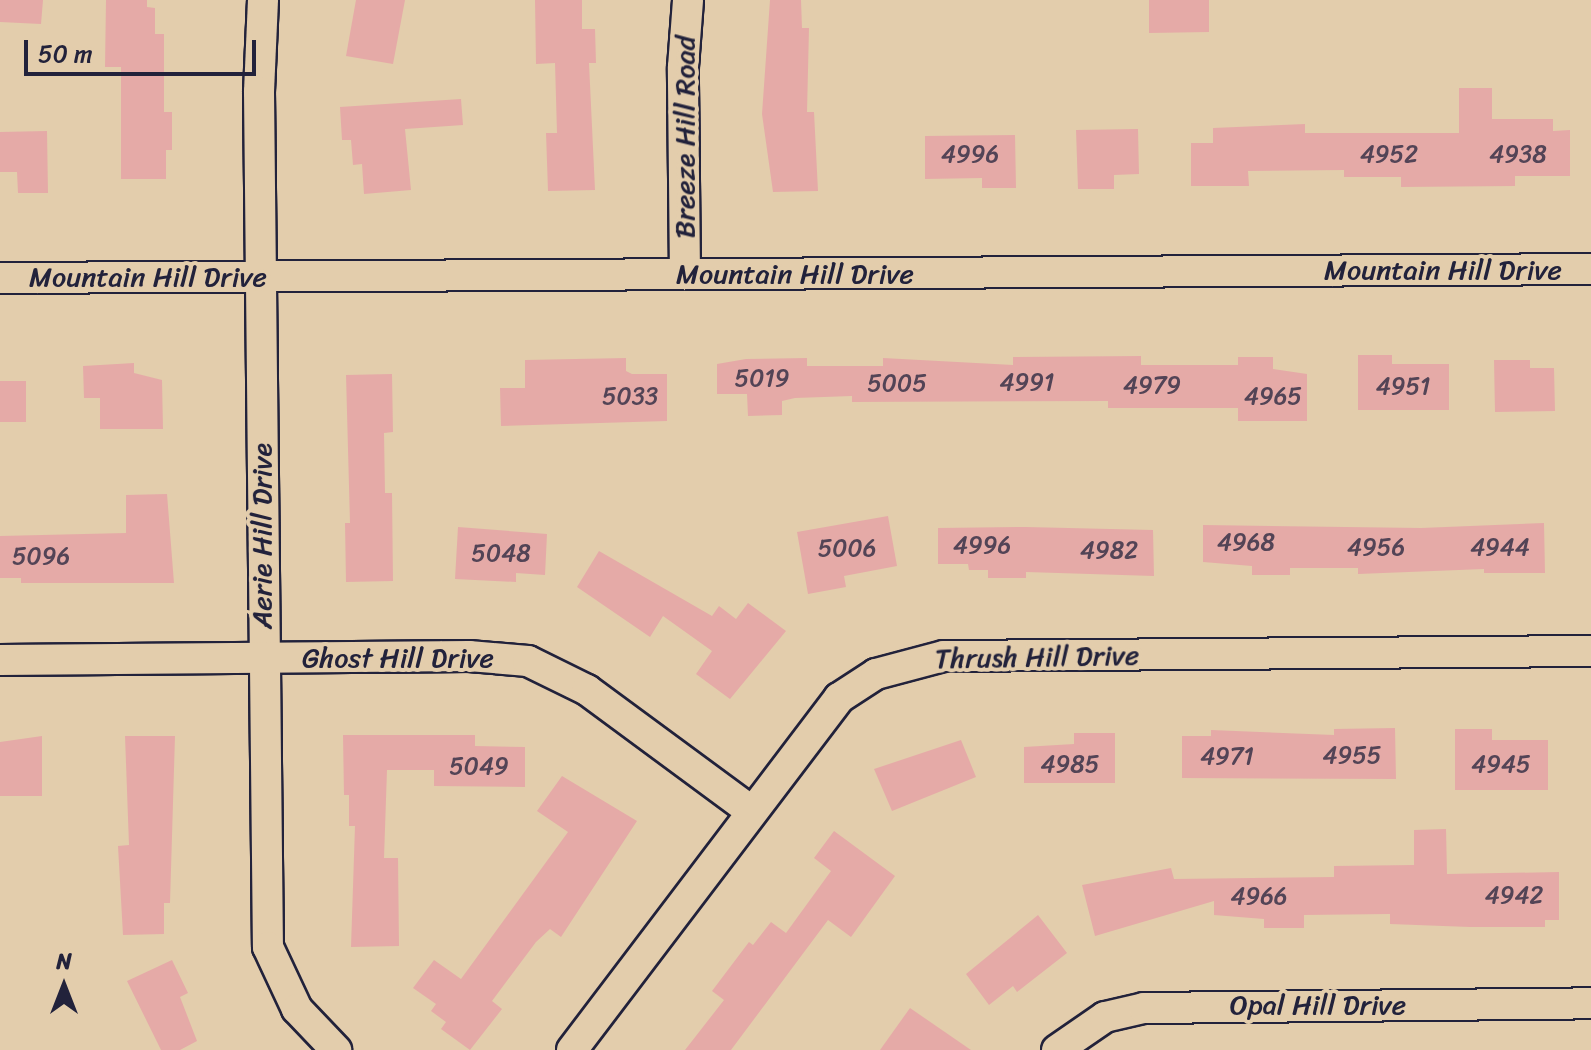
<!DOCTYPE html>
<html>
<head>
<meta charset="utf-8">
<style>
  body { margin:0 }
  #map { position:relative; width:1591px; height:1050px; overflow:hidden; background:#e3cdac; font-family:Sriracha,sans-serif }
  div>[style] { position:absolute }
  .building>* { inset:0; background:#e5aaa7 }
  .roads { filter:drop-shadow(2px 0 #22223b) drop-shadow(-2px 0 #22223b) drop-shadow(0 2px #22223b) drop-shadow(0 -2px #22223b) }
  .street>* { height:30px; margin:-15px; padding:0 15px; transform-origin:15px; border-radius:15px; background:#e3cdac }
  span { translate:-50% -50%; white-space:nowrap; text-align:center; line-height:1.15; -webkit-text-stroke:8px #e3cdac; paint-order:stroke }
  .number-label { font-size:24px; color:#534456 }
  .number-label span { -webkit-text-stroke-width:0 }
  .street-label { font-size:28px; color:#22223b }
  .north { position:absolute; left:24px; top:946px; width:80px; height:80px; -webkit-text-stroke:6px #e3cdac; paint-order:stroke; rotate:0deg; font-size:22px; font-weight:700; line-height:32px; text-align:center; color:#22223b }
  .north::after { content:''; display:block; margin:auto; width:28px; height:36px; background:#22223b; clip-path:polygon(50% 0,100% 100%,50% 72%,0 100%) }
  .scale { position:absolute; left:24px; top:40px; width:232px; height:36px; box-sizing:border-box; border:4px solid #22223b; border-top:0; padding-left:10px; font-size:24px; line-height:28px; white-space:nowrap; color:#22223b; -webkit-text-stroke:6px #e3cdac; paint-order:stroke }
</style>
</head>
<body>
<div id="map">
  <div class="building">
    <i style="clip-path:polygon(0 0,43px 0,41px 24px,0 22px)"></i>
    <i style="clip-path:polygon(106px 0,147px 0,147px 7px,155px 8px,155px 34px,164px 34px,164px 112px,172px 112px,172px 150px,166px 150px,166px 179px,121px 179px,121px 67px,105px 67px)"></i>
    <i style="clip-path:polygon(356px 0,405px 0,393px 64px,346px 56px)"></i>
    <i style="clip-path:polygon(535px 0,582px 0,582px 29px,595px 29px,596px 63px,589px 63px,595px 190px,548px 191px,546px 133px,557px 133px,555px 63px,536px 64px)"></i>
    <i style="clip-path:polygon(770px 0,801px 0,802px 28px,809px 28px,807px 112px,814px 112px,818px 191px,773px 192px,762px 114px)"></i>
    <i style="clip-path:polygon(1149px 0,1209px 0,1209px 32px,1149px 33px)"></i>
    <i style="clip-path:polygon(1459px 88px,1492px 88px,1492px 119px,1553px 119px,1553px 131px,1570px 130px,1570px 176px,1515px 176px,1515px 186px,1401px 187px,1401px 177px,1344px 177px,1344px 170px,1248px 171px,1249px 186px,1191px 186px,1191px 143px,1213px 143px,1213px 128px,1305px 124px,1305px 133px,1459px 133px)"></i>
    <i style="clip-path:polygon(461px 99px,463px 125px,405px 129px,411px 190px,364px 194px,362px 164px,353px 165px,351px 140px,342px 140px,340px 107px)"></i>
    <i style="clip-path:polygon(1138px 129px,1139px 174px,1114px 175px,1114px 189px,1078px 189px,1076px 130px)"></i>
    <i style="clip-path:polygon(47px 131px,48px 193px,18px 193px,17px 172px,0 172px,0 132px)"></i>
    <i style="clip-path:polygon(1015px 135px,1016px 188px,982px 188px,982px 178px,925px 179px,925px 136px)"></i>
    <i style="clip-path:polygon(1358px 355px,1392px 355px,1392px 364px,1449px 364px,1449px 410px,1358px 410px)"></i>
    <i style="clip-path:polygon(1141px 356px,1141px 365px,1238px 365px,1238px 357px,1273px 357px,1273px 369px,1307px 374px,1307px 421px,1238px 421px,1238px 408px,1108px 408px,1108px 401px,852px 402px,852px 396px,795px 398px,782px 401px,782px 415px,748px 416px,747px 394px,717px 394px,717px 364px,746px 359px,807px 358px,807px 366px,883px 366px,883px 358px,1013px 365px,1013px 357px)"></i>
    <i style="clip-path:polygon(626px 358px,626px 371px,632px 374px,667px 374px,667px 421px,501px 426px,500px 388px,525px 388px,525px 360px)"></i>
    <i style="clip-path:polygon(1494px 360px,1530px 360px,1530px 368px,1554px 368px,1555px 411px,1495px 412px)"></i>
    <i style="clip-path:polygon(134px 363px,134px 373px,162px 380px,163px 429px,100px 429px,100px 398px,84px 398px,83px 366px)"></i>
    <i style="clip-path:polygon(392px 374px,393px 432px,384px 433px,385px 493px,392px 493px,393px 581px,346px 582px,345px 523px,350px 523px,346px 375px)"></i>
    <i style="clip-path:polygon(0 381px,26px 381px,26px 422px,0 422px)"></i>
    <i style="clip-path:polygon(167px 494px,174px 583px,21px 583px,21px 578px,0 578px,0 536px,126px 533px,126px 495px)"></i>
    <i style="clip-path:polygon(888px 516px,897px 566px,844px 576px,846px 587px,808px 594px,797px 532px)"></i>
    <i style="clip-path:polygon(1544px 523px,1545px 573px,1484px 573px,1484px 569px,1358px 574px,1358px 568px,1290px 568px,1290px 575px,1252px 575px,1252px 566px,1203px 562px,1203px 525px,1421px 528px)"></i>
    <i style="clip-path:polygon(458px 527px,547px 534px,545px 575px,516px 573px,516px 582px,455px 579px)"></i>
    <i style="clip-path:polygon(1026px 527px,1153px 530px,1154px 576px,1026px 572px,1026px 578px,988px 578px,988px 570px,969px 570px,968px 564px,938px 564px,938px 528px)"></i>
    <i style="clip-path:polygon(599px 551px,712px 616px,719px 606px,736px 619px,748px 603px,786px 631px,730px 699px,696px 674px,712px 651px,663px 616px,650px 637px,577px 587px)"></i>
    <i style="clip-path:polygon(1395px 728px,1396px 779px,1182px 778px,1182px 736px,1211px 736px,1211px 730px,1334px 735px,1334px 729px)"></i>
    <i style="clip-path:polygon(1455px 729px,1492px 729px,1492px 740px,1548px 740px,1548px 790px,1455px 790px)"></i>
    <i style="clip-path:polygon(1074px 733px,1115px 733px,1115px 783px,1024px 783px,1024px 747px,1074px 744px)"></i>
    <i style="clip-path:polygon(343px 735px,475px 735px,475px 746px,525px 747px,525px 787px,434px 786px,434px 770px,387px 770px,384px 858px,398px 858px,399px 946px,351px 947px,355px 826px,349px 826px,349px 795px,344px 795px)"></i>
    <i style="clip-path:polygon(42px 736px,42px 796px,0 796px,0 742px)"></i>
    <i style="clip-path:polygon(125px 736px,175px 736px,170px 903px,164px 903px,164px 934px,123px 935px,118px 846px,129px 845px)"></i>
    <i style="clip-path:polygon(961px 740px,976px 777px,892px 811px,874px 769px)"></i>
    <i style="clip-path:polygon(562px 776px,637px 821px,561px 937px,550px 929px,536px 942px,492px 1001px,502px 1009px,470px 1050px,441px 1029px,446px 1022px,431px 1011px,436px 1004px,413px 988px,434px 960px,461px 979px,568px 832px,537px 811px)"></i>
    <i style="clip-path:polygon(1446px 829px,1447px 874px,1559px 872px,1559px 920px,1545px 920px,1545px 927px,1470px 927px,1390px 924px,1390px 914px,1304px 915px,1304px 928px,1264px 928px,1264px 919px,1214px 915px,1214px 901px,1095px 936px,1082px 885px,1171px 868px,1174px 879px,1334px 877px,1334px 866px,1414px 865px,1414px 830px)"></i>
    <i style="clip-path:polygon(834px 831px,895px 876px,851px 937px,828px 920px,731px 1050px,685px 1050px,724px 1000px,712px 991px,749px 942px,753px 945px,771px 922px,786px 933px,831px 871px,814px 858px)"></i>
    <i style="clip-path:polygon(1038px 915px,1067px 953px,1017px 992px,1013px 986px,989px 1005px,966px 974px)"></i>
    <i style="clip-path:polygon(172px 960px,188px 993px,180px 997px,197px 1041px,180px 1050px,161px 1050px,127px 981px)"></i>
    <i style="clip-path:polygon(910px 1008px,971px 1050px,880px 1050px)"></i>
  </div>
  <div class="roads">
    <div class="street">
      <i style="left:263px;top:0;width:92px;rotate:92.5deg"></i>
      <i style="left:259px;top:92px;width:855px;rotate:89.4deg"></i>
      <i style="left:268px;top:947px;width:68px;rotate:64.9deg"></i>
      <i style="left:297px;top:1009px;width:57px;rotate:46.4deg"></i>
      <i style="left:685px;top:274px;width:207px;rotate:-90.6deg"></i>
      <i style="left:683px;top:67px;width:67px;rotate:-85.7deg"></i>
      <i style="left:0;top:278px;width:1591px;rotate:-0.32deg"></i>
      <i style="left:0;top:660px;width:469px;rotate:-0.5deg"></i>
      <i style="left:469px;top:656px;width:59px;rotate:4.8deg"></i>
      <i style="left:528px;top:661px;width:66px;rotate:26.2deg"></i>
      <i style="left:587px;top:690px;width:202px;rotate:36.4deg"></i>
      <i style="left:572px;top:1050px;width:442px;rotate:-52.8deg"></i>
      <i style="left:839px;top:698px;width:44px;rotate:-33deg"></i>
      <i style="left:876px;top:674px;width:70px;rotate:-14.8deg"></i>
      <i style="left:944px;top:656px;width:647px;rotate:-0.44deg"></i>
      <i style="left:1057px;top:1050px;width:58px;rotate:-34.5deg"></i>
      <i style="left:1105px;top:1017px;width:40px;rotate:-13deg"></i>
      <i style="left:1144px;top:1008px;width:447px;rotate:-0.6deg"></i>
    </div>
  </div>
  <div class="number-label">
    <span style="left:970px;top:155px">4996</span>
    <span style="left:1389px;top:155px">4952</span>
    <span style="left:1518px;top:155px">4938</span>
    <span style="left:762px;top:379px">5019</span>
    <span style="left:1027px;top:383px">4991</span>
    <span style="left:897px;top:384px">5005</span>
    <span style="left:1152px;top:386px">4979</span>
    <span style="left:1403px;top:387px">4951</span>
    <span style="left:630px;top:397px">5033</span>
    <span style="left:1273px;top:397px">4965</span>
    <span style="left:1246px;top:543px">4968</span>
    <span style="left:982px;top:546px">4996</span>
    <span style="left:1376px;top:548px">4956</span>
    <span style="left:1500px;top:548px">4944</span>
    <span style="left:847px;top:549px">5006</span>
    <span style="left:1109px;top:551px">4982</span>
    <span style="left:501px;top:554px">5048</span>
    <span style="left:41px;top:557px">5096</span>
    <span style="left:1352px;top:756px">4955</span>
    <span style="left:1227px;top:757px">4971</span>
    <span style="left:1070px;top:765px">4985</span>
    <span style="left:1501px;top:765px">4945</span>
    <span style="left:479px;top:767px">5049</span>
    <span style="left:1514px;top:896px">4942</span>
    <span style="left:1259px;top:897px">4966</span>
  </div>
  <div class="street-label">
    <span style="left:685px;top:137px;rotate:-90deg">Breeze Hill Road</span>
    <span style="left:1443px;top:270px">Mountain Hill Drive</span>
    <span style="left:795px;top:274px">Mountain Hill Drive</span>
    <span style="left:148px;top:277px">Mountain Hill Drive</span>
    <span style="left:262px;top:536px;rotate:-90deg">Aerie Hill Drive</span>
    <span style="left:1037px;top:657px;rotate:-1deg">Thrush Hill Drive</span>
    <span style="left:398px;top:658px">Ghost Hill Drive</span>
    <span style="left:1318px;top:1005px">Opal Hill Drive</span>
  </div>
  <div class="north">N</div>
  <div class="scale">50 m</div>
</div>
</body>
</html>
